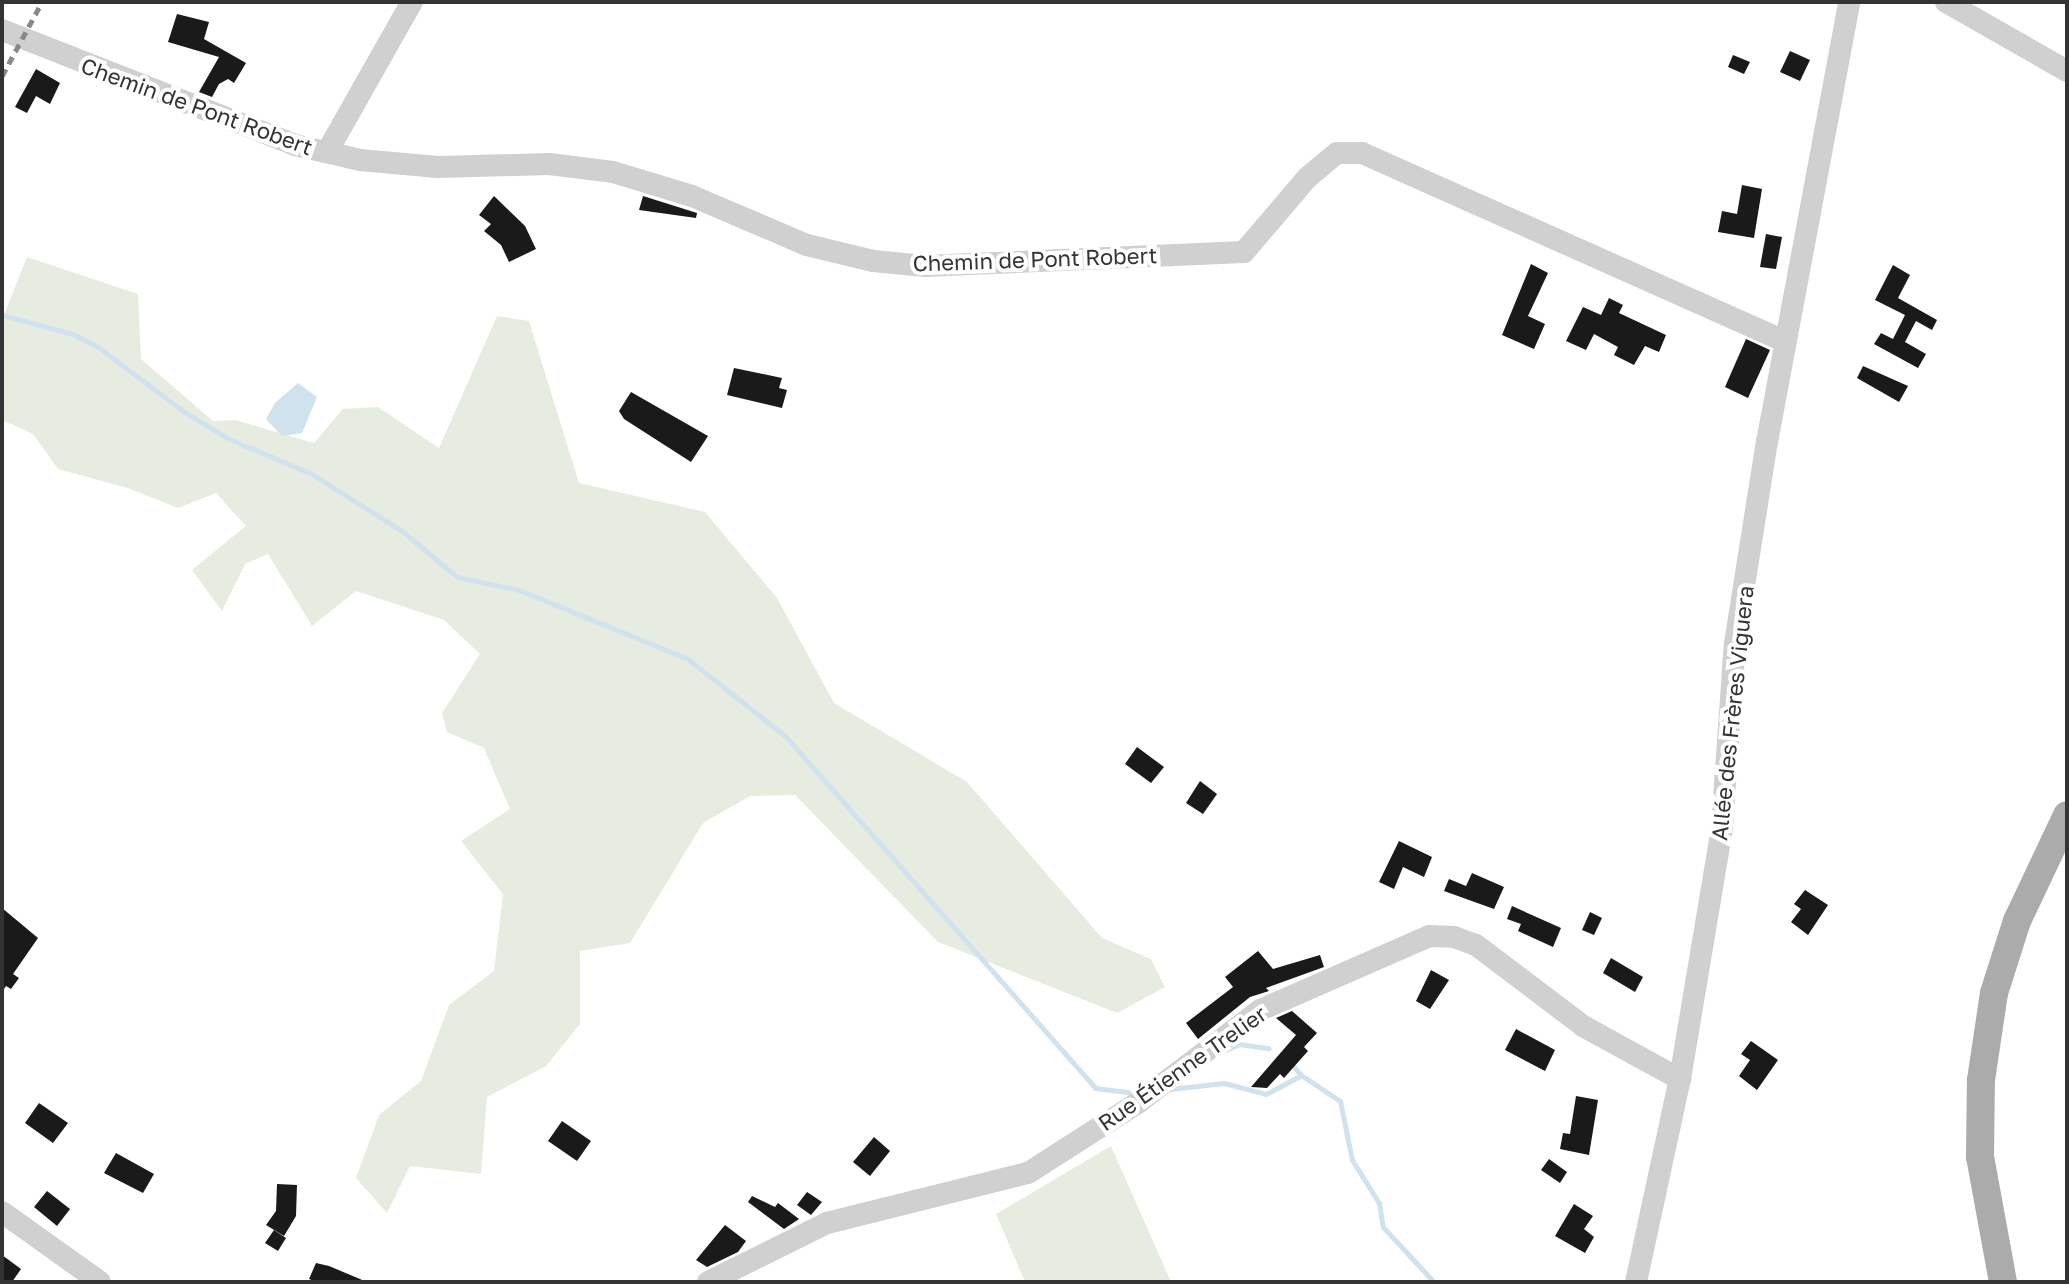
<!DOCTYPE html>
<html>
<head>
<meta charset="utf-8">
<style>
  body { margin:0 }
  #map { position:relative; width:2069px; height:1284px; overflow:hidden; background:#fff; font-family:"Golos Text",sans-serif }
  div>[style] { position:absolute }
  .green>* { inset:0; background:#e6ecdf }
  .water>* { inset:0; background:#cfe2ee }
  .stream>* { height:5px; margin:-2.5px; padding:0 2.5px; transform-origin:2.5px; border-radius:2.5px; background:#cfe2ee }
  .building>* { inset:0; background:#1a1a1a }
  .minor>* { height:22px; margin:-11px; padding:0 11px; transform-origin:11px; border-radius:11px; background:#d0d0d0 }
  .major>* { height:28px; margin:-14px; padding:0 14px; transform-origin:14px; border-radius:14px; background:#ababab }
  .rail>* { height:5px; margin-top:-2.5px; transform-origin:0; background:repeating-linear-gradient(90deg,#888 0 8px,transparent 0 14px) }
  span { translate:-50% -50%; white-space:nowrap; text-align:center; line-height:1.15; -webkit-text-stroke:8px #fff; paint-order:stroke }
  .street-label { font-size:22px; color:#333 }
  .frame { position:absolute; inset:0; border:4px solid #333; pointer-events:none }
</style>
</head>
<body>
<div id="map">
  <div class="green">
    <i style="clip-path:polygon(27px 257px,138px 294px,141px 359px,213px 421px,235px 420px,314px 443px,343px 409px,378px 407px,439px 448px,497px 316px,529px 321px,579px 483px,705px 512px,777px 598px,834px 703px,967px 782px,1102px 938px,1151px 959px,1165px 987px,1117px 1013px,938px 942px,795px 795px,750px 796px,703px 823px,630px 943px,580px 951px,580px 1024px,546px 1066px,487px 1097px,481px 1174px,410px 1166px,387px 1213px,356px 1178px,379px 1115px,421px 1081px,449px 1005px,494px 971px,503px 894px,461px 841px,510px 809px,484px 748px,447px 732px,442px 713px,480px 654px,444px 620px,356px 591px,312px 626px,268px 554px,245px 564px,222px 611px,192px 570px,246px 526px,216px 493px,178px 508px,128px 488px,58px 469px,33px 434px,2px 420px,2px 320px)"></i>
    <i style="clip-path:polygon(1111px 1146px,1171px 1282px,1025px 1282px,996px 1214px)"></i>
  </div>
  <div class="water">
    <i style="clip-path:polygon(298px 383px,317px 397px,302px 433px,282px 436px,266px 419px,275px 403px)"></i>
  </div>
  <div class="stream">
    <i style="left:2px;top:315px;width:73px;rotate:15deg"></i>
    <i style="left:73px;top:334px;width:28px;rotate:27deg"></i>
    <i style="left:98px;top:347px;width:106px;rotate:37deg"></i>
    <i style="left:183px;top:411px;width:54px;rotate:31.3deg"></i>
    <i style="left:229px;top:439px;width:88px;rotate:22.8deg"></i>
    <i style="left:310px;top:473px;width:109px;rotate:32.2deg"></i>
    <i style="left:402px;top:531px;width:72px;rotate:39.9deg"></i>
    <i style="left:457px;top:577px;width:63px;rotate:11.8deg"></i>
    <i style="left:519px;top:590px;width:183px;rotate:22.2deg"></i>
    <i style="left:688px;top:659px;width:125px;rotate:38.5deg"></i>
    <i style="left:786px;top:737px;width:468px;rotate:48.6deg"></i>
    <i style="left:1095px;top:1088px;width:39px;rotate:7deg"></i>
    <i style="left:1221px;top:1052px;width:20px;rotate:-24deg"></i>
    <i style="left:1239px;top:1044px;width:30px;rotate:8deg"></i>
    <i style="left:1294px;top:1067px;width:11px;rotate:49deg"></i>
    <i style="left:1171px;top:1089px;width:53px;rotate:-6.5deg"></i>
    <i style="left:1224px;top:1083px;width:43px;rotate:14.7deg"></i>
    <i style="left:1266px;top:1094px;width:40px;rotate:-28deg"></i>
    <i style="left:1301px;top:1075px;width:47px;rotate:33.7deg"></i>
    <i style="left:1340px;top:1101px;width:60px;rotate:78.5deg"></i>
    <i style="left:1352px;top:1160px;width:51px;rotate:57.9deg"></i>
    <i style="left:1379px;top:1203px;width:24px;rotate:81deg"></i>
    <i style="left:1383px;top:1227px;width:75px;rotate:47.2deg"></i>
  </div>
  <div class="building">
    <i style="clip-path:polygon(177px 14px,209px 22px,204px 39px,246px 63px,234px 83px,228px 79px,219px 84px,212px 97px,199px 92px,219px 57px,168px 42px)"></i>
    <i style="clip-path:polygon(1790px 51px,1810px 60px,1800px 81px,1780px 72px)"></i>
    <i style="clip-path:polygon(1733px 55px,1750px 62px,1744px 74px,1728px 67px)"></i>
    <i style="clip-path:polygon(36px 69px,60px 83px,50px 104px,36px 96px,27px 113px,15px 107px)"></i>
    <i style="clip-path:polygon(1742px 185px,1762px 189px,1754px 238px,1718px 232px,1722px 211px,1737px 214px)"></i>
    <i style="clip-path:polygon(494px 196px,525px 226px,536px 249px,509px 262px,501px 245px,484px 231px,491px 224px,479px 215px)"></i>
    <i style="clip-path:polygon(643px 196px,697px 213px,696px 218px,639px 210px)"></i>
    <i style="clip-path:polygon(1766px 234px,1782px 237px,1776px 269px,1760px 267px)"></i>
    <i style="clip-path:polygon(1531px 264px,1548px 273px,1528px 316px,1545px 324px,1534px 349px,1502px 335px)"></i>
    <i style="clip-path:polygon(1893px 265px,1910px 275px,1898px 298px,1937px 320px,1932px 330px,1916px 321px,1905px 342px,1926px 354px,1918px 368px,1874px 344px,1881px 333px,1893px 339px,1905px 315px,1875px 300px)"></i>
    <i style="clip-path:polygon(1609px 298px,1623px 305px,1619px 313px,1666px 335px,1659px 352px,1645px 346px,1634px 365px,1614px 355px,1618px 347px,1594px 334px,1586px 350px,1566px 341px,1583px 307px,1601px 315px)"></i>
    <i style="clip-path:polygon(1746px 339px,1770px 350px,1748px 398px,1725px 387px)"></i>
    <i style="clip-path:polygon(1863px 366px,1908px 386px,1899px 402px,1857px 378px)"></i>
    <i style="clip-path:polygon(734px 368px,782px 378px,779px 388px,787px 390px,782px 408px,727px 395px)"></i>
    <i style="clip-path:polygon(631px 392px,708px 436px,691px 462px,624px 419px,619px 411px)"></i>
    <i style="clip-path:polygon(1137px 747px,1164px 767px,1151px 783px,1125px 764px)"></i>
    <i style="clip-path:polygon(1200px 781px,1217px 794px,1203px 814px,1186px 803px)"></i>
    <i style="clip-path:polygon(1399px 841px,1432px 857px,1424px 877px,1403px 867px,1394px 889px,1379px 882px)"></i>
    <i style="clip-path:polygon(1472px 873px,1504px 887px,1494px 909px,1444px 891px,1449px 879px,1466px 886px)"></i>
    <i style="clip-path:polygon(1805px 890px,1828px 905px,1808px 935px,1791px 922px,1801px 909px,1794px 904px)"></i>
    <i style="clip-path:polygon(1512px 906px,1561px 928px,1553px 947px,1518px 931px,1521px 924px,1507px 919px)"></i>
    <i style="clip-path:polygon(2px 908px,38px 938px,13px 974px,19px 978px,11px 989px,6px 986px,2px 992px)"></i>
    <i style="clip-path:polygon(1590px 912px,1602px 918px,1594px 935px,1582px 930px)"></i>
    <i style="clip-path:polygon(1258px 951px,1273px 969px,1320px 955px,1324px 967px,1266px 988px,1269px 991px,1250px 997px,1198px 1039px,1186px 1023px,1233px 987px,1225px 977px)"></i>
    <i style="clip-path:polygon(1611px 958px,1643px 977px,1635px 992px,1603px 973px)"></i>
    <i style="clip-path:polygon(1431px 970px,1449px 980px,1430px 1009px,1416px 1001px)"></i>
    <i style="clip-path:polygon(1292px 1011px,1317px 1033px,1304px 1047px,1308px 1051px,1284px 1078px,1280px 1074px,1267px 1088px,1251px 1087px,1296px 1035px,1276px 1018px)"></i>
    <i style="clip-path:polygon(1516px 1029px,1555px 1050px,1545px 1071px,1505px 1050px)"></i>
    <i style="clip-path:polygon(1751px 1041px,1778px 1060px,1757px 1090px,1739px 1076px,1750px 1060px,1741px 1054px)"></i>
    <i style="clip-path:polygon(1576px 1096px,1598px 1100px,1589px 1155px,1560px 1149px,1563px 1133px,1570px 1134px)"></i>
    <i style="clip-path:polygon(39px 1103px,68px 1123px,53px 1143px,25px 1123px)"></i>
    <i style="clip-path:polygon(562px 1121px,591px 1141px,577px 1161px,548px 1141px)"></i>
    <i style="clip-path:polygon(874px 1137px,890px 1151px,870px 1176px,853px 1162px)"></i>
    <i style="clip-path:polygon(116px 1153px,154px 1174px,143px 1193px,104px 1173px)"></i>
    <i style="clip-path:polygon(1549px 1159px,1567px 1172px,1560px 1183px,1541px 1170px)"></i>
    <i style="clip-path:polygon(277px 1184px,297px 1185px,296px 1216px,284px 1236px,266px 1225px,276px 1211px)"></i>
    <i style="clip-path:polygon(47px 1191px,70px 1209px,57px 1226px,34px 1207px)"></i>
    <i style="clip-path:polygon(807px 1192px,822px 1202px,811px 1215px,797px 1205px)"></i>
    <i style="clip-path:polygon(752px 1196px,775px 1207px,778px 1203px,799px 1219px,784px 1229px,748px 1202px)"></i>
    <i style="clip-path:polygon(1574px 1204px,1593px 1216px,1584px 1229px,1594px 1237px,1585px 1253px,1555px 1236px)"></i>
    <i style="clip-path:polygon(725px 1225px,746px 1241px,738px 1252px,707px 1267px,696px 1260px)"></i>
    <i style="clip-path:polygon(274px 1230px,286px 1238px,278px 1251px,265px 1243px)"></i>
    <i style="clip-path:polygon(2px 1255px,21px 1269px,12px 1282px,2px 1282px)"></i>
    <i style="clip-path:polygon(316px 1263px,329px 1266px,367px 1282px,317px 1282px,309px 1279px)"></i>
  </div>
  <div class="minor">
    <i style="left:1946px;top:2px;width:139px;rotate:29.7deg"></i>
    <i style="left:2px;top:30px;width:315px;rotate:21.4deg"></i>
    <i style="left:295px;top:145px;width:67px;rotate:13deg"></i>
    <i style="left:360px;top:160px;width:78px;rotate:5.1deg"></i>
    <i style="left:438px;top:167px;width:111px;rotate:-1.5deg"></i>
    <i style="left:549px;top:164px;width:64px;rotate:7.1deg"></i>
    <i style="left:613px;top:172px;width:83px;rotate:16.9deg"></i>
    <i style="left:692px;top:196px;width:125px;rotate:23.1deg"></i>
    <i style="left:807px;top:245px;width:68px;rotate:13.6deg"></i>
    <i style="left:873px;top:261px;width:52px;rotate:5.5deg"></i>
    <i style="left:925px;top:266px;width:319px;rotate:-2.5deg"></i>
    <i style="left:1244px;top:252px;width:97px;rotate:-49.6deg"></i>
    <i style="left:1307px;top:178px;width:39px;rotate:-40deg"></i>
    <i style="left:1337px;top:153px;width:25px"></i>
    <i style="left:1362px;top:153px;width:463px;rotate:24deg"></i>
    <i style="left:327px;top:152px;width:172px;rotate:-60.5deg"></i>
    <i style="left:2px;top:1212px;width:120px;rotate:35.5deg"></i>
    <i style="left:708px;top:1282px;width:133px;rotate:-26.4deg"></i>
    <i style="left:827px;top:1223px;width:207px;rotate:-14deg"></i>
    <i style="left:1028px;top:1173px;width:132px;rotate:-32.6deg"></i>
    <i style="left:1139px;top:1102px;width:152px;rotate:-37.2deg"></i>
    <i style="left:1260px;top:1010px;width:184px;rotate:-23.6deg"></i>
    <i style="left:1429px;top:936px;width:25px;rotate:2deg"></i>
    <i style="left:1454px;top:937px;width:23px;rotate:20deg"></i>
    <i style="left:1476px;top:945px;width:134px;rotate:37.1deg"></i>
    <i style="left:1583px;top:1026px;width:111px;rotate:28.7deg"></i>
    <i style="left:1636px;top:1282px;width:208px;rotate:-77.8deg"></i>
    <i style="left:1680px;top:1079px;width:255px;rotate:-80.5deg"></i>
    <i style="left:1722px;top:827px;width:184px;rotate:-86deg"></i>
    <i style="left:1735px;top:643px;width:204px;rotate:-81deg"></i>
    <i style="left:1767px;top:442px;width:448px;rotate:-79.4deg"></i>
  </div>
  <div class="major">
    <i style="left:2003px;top:1282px;width:127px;rotate:-100.4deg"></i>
    <i style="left:1980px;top:1157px;width:77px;rotate:-89.3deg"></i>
    <i style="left:1981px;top:1080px;width:88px;rotate:-81.5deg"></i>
    <i style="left:1994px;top:993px;width:76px;rotate:-72.3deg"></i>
    <i style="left:2017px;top:921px;width:117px;rotate:-64.7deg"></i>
  </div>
  <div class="rail">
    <i style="left:2px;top:76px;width:84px;rotate:-61.6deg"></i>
  </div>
  <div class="street-label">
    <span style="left:197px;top:106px;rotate:20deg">Chemin de Pont Robert</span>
    <span style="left:1035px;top:259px;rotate:-2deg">Chemin de Pont Robert</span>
    <span style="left:1732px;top:713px;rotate:-84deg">Allée des Frères Viguera</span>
    <span style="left:1182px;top:1068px;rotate:-35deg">Rue Étienne Trelier</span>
  </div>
  <div class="frame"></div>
</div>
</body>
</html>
